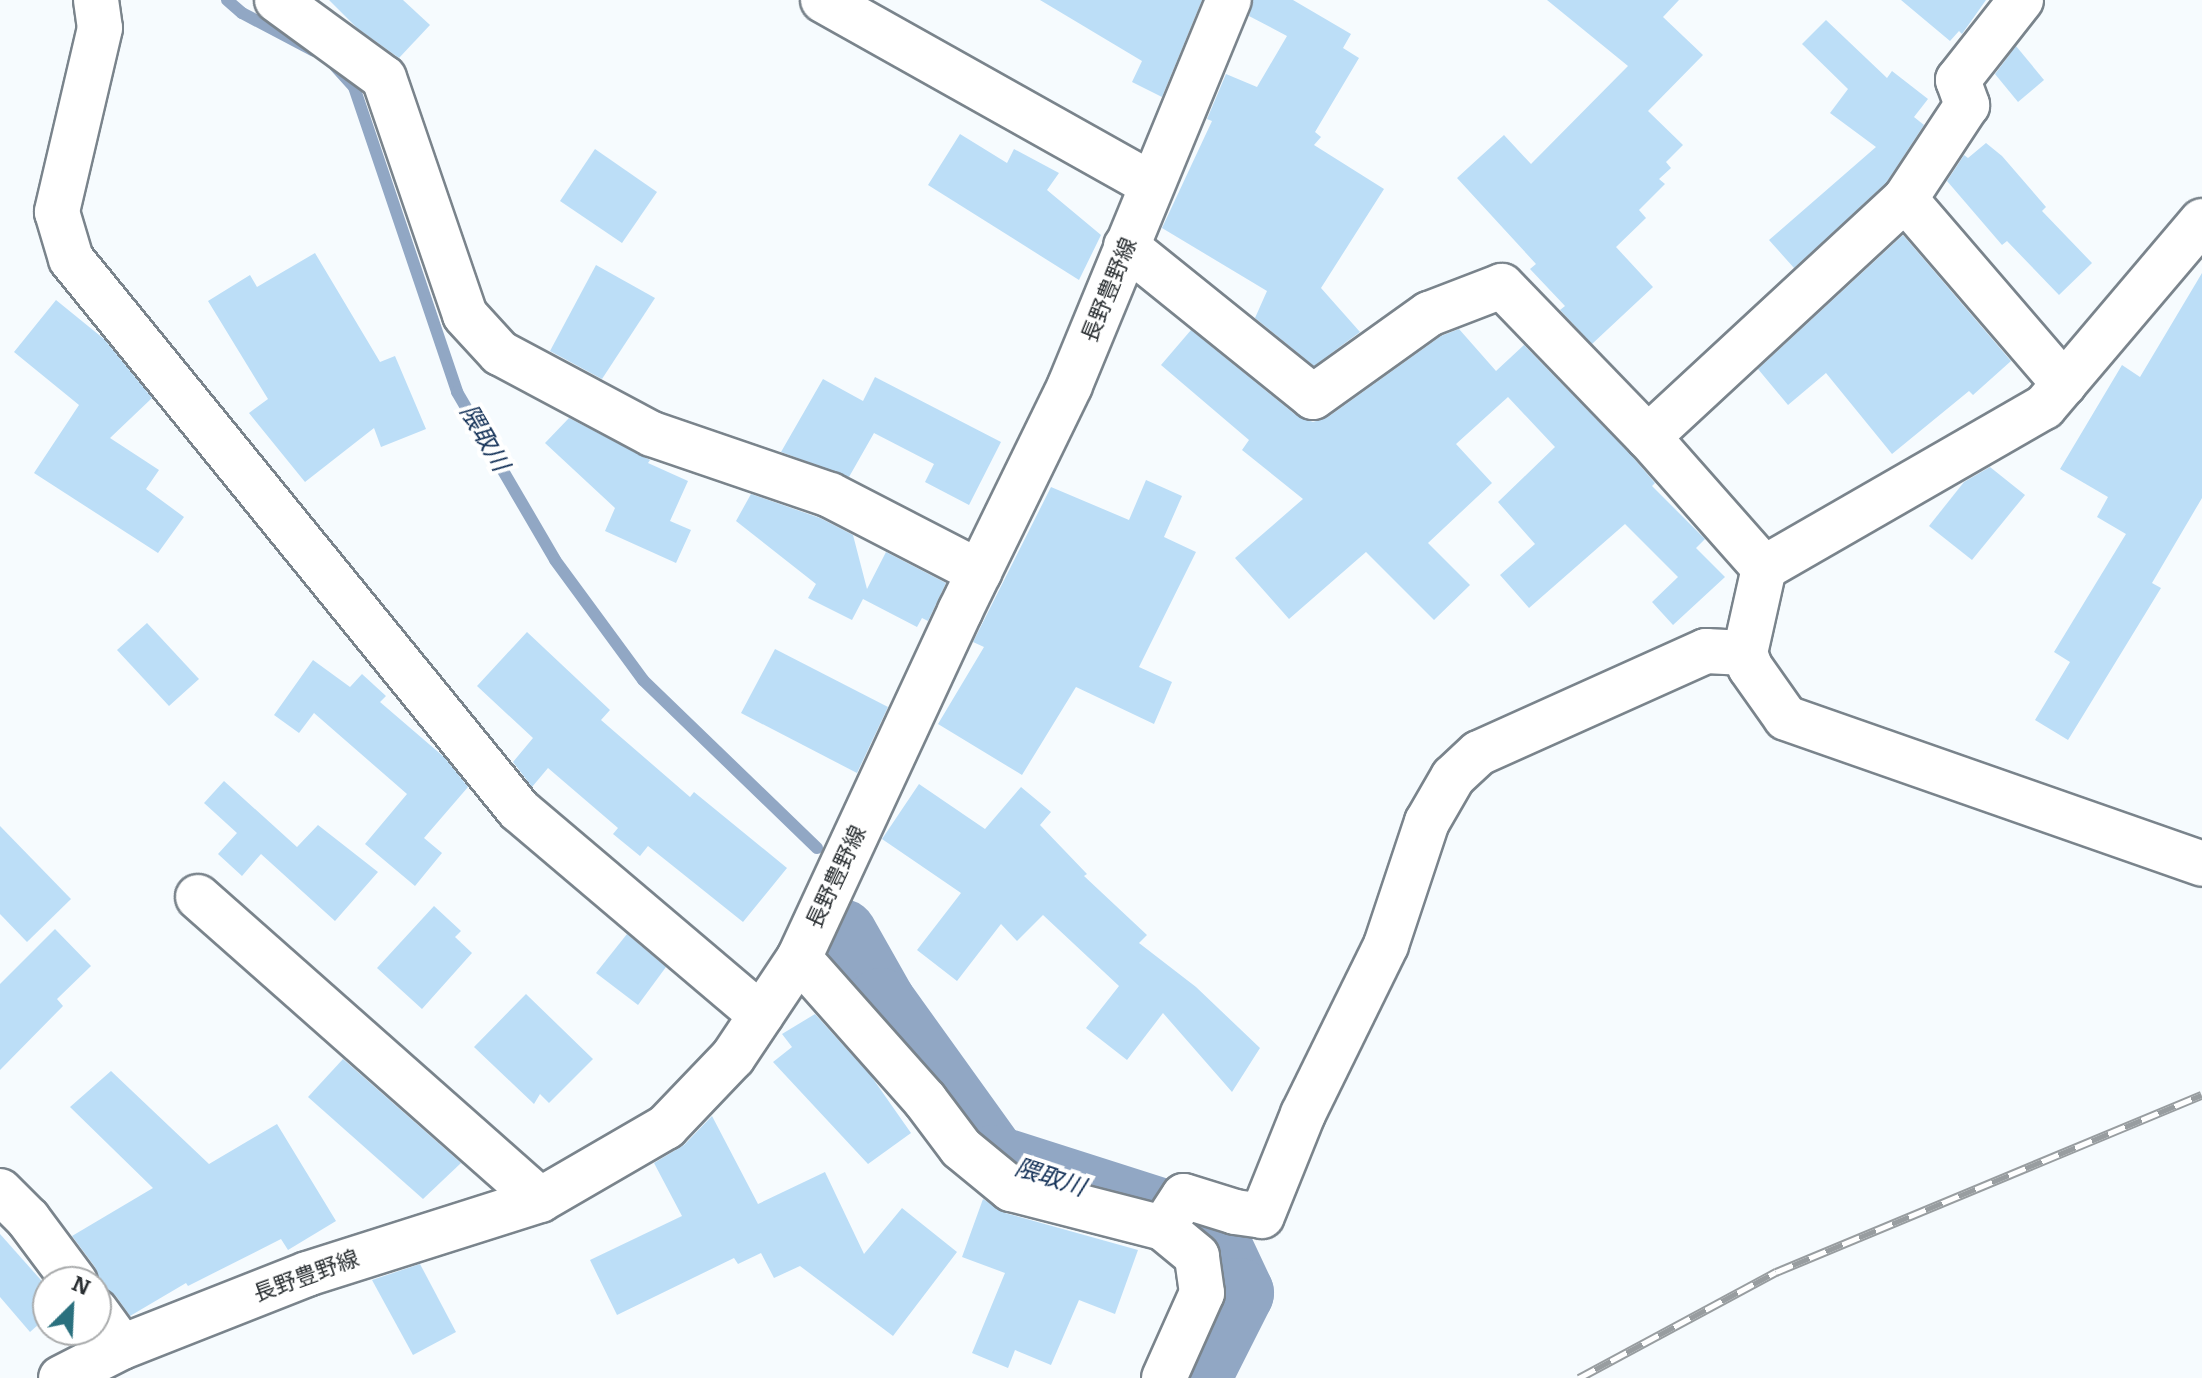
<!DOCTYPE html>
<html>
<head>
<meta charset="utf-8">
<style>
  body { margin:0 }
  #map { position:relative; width:2202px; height:1378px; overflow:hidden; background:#f6fbfe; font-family:Bitter,"Noto Sans JP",serif }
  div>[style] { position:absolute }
  .stream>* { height:12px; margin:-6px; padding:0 6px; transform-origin:6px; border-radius:6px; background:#91a7c4 }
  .river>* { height:70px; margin:-35px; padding:0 35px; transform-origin:35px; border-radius:35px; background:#91a7c4 }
  .building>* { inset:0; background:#bcdef7 }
  .roads { filter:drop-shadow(2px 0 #7a848c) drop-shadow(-2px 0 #7a848c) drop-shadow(0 2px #7a848c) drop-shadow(0 -2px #7a848c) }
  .minor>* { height:44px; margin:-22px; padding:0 22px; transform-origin:22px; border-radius:22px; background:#fff }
  .secondary>* { height:44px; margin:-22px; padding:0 22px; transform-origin:22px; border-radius:22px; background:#fff }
  .rail>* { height:9px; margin-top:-4.5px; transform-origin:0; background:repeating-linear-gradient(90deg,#fff 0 18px,#989da0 0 36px); box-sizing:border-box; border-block:2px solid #989da0 }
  span { translate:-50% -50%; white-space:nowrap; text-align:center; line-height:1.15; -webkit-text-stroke:8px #fff; paint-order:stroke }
  .street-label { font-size:22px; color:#2a2f32 }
  .water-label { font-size:24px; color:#102e55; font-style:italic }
  .north { position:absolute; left:32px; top:1266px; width:80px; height:80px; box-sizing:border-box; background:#fff; border:2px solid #aaacad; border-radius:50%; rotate:24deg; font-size:22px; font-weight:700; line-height:32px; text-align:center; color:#2a2f32 }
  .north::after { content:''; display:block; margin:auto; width:28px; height:36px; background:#2a707e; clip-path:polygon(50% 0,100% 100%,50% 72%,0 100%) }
</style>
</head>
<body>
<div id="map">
  <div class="stream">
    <i style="left:227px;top:0;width:20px;rotate:41deg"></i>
    <i style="left:242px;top:13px;width:81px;rotate:27.8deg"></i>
    <i style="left:335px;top:66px;width:28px;rotate:48deg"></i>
    <i style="left:354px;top:87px;width:322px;rotate:71.3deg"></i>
    <i style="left:457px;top:392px;width:194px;rotate:59.7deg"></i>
    <i style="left:555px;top:560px;width:149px;rotate:53.7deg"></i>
    <i style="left:643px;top:680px;width:242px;rotate:44deg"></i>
  </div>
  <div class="river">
    <i style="left:842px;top:934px;width:79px;rotate:60.5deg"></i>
    <i style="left:881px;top:1003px;width:193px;rotate:54.3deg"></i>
    <i style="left:994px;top:1160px;width:210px;rotate:17.7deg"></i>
    <i style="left:1194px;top:1224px;width:32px;rotate:44deg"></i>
    <i style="left:1217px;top:1246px;width:52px;rotate:64.9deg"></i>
    <i style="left:1239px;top:1293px;width:95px;rotate:116.8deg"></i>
  </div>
  <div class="building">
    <i style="clip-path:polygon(329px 0,403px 0,430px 25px,399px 58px,357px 28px)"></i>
    <i style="clip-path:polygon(1040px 0,1202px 0,1162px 97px,1132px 82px,1142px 61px)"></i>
    <i style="clip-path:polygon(1253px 0,1293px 0,1351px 34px,1343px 48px,1359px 58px,1315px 132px,1321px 137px,1314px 145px,1384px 189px,1321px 288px,1360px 332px,1314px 366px,1255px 318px,1267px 291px,1162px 228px,1212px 121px,1207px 119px,1226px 74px,1257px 87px,1287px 36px,1249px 16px)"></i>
    <i style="clip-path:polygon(1547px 0,1679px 0,1663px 17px,1703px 55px,1648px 111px,1683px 145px,1666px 162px,1671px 168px,1659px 179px,1665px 184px,1639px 210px,1646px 218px,1616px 247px,1653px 287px,1592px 344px,1560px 310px,1565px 306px,1530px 269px,1536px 264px,1457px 178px,1504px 135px,1531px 164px,1628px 66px)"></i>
    <i style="clip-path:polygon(1901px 0,1986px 0,1962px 34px,1959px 31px,1950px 41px)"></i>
    <i style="clip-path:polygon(1826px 20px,1887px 78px,1892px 71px,1928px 99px,1914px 117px,1924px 125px,1886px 183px,1794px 268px,1769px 240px,1876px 147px,1830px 113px,1848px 89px,1802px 44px)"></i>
    <i style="clip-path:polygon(2016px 46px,2044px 80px,2018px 102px,1995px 74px)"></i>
    <i style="clip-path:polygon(960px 134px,1007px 163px,1014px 149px,1059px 173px,1047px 190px,1101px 235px,1079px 280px,928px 185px)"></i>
    <i style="clip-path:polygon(1986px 143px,2002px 156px,2046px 207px,2042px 211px,2092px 263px,2059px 295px,2007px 241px,2002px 245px,1947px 181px,1964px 155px,1968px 158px)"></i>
    <i style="clip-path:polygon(595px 149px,657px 192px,622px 243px,560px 201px)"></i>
    <i style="clip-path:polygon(1903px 235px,2011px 361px,1973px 395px,1969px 391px,1892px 454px,1826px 373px,1788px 405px,1758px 369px)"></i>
    <i style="clip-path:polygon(315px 253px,380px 362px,395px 356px,426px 429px,381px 447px,374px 428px,305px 482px,249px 413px,268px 399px,208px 301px,250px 275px,257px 287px)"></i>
    <i style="clip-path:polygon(596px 265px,655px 298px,602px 379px,550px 351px)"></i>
    <i style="clip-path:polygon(2202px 273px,2202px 498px,2152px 583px,2161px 588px,2068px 740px,2035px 720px,2070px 662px,2054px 652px,2126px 534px,2097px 517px,2108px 497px,2060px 469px,2122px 365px,2140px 377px)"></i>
    <i style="clip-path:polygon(56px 300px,104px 339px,152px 398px,110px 438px,159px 470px,146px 489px,184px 517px,158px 553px,34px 473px,79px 405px,14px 352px)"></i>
    <i style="clip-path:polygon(1459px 329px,1496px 371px,1524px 345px,1630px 454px,1655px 483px,1652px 486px,1705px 539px,1696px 548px,1725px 577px,1673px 625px,1652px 602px,1678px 577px,1625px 524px,1529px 608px,1500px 575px,1535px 544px,1498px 502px,1555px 447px,1508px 397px,1456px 444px,1492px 483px,1428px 543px,1470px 585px,1434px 620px,1366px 552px,1289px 619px,1235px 558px,1303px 499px,1242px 450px,1249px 440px,1161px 365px,1191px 330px,1297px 416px,1313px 422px,1328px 417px,1441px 336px)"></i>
    <i style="clip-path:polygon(875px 377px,1001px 442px,969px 505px,925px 482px,934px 464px,874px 433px,849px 477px,781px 452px,823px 379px,863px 401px)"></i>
    <i style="clip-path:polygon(569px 418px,650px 460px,648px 463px,688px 481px,670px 521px,691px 530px,676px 563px,605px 531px,615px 508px,545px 443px)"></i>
    <i style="clip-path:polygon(1990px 467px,2025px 495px,1972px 560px,1929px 526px,1964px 482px)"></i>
    <i style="clip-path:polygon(1146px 480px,1182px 496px,1164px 537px,1196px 552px,1139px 667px,1172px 682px,1154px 724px,1076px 687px,1022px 775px,938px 724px,984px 647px,973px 642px,1051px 487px,1129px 520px)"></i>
    <i style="clip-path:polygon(751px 494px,820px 518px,853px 535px,867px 589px,886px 552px,946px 583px,928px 621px,922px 618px,917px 627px,863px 599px,852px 620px,808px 598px,816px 584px,736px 521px)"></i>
    <i style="clip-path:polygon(147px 623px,199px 679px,169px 706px,117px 650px)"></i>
    <i style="clip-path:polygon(527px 632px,610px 710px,601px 720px,690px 797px,694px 792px,787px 868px,743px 922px,648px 846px,640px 856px,613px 834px,618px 828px,548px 768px,532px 787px,513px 762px,533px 738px,477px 686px)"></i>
    <i style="clip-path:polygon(775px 649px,888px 707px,857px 773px,741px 713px)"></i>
    <i style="clip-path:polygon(313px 660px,350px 687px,362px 674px,386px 696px,380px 702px,444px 757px,468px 787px,424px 838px,442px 853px,415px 886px,365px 844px,407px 794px,314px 713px,299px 733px,274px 715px)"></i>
    <i style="clip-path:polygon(224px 781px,297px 847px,318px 825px,378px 872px,335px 921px,261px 854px,242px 876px,218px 854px,237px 833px,204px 803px)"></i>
    <i style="clip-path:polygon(919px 784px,985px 829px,1021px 787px,1051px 812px,1040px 825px,1087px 874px,1084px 876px,1147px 935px,1139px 943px,1196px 987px,1260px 1048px,1232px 1092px,1163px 1013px,1127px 1060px,1086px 1028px,1119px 986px,1043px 915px,1017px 941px,1001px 924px,957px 981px,917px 950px,961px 893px,882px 839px)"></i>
    <i style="clip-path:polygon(0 826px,71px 899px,27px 942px,0 914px)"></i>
    <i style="clip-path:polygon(434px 906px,461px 931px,455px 937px,472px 953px,422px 1009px,377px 968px)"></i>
    <i style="clip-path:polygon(55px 929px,91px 966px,57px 999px,63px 1006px,0 1070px,0 984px)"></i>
    <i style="clip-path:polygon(627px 934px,666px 967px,638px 1005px,596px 973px)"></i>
    <i style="clip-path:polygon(526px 994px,593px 1059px,549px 1103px,540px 1094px,534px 1104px,474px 1047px)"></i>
    <i style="clip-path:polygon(815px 1014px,871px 1076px,911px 1133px,868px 1164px,773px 1062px,792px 1047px,782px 1034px)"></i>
    <i style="clip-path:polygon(343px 1059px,461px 1163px,423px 1199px,308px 1097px)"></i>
    <i style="clip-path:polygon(111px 1071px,209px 1164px,277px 1124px,336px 1221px,288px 1250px,281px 1239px,188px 1286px,186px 1283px,130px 1316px,116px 1296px,102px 1287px,95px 1267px,72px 1236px,153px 1188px,70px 1107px)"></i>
    <i style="clip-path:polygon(712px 1116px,758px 1204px,825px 1172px,864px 1254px,902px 1208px,957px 1252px,893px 1336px,800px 1266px,774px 1278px,761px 1253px,738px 1264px,734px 1258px,617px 1315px,590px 1260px,682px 1216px,654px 1163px,684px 1145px)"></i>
    <i style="clip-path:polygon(983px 1199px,1005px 1213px,1138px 1250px,1115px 1314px,1079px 1300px,1051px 1365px,1015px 1350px,1008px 1368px,972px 1353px,1005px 1273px,962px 1257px)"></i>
    <i style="clip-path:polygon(0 1234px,48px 1288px,48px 1316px,30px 1332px,0 1297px)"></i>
    <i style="clip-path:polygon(420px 1264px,456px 1332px,413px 1355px,372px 1280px)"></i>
  </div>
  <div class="roads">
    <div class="minor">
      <i style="left:96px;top:0;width:28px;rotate:82deg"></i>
      <i style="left:100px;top:28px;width:189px;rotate:103.2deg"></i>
      <i style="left:57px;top:212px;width:49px;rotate:73.4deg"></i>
      <i style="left:71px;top:259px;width:710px;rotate:50.89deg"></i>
      <i style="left:519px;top:810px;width:317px;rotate:40.3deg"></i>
      <i style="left:277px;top:0;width:132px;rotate:36.1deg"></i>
      <i style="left:384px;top:78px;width:250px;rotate:71.1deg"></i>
      <i style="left:465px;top:315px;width:52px;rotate:47.4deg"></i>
      <i style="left:500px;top:353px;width:172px;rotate:28.1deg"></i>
      <i style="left:652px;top:434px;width:188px;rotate:18.9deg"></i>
      <i style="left:830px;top:495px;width:168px;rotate:27.3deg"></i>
      <i style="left:823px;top:0;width:376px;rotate:29.3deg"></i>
      <i style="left:2021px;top:0;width:102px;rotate:128.2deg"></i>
      <i style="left:1958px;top:80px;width:27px;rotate:70deg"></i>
      <i style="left:1967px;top:105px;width:113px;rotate:123.4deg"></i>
      <i style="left:1905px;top:199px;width:244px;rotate:49.3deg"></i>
      <i style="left:2202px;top:221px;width:244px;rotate:130.3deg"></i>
      <i style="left:2044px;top:407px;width:323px;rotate:150.1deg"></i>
      <i style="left:1764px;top:568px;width:87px;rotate:102.6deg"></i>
      <i style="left:1745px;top:653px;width:15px;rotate:70deg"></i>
      <i style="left:1750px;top:667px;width:62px;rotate:54.8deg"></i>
      <i style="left:1786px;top:718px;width:441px;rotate:19.3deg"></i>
      <i style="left:1126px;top:246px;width:240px;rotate:38.9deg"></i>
      <i style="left:1313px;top:397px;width:143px;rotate:-35.6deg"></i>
      <i style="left:1429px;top:314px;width:78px;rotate:-21deg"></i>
      <i style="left:1502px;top:286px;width:210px;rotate:46deg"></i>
      <i style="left:1764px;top:568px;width:175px;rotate:-131.5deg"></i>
      <i style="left:1648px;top:437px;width:350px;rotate:-42.8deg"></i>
      <i style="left:198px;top:897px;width:457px;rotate:41.5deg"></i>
      <i style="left:799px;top:958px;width:190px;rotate:48.4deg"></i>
      <i style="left:925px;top:1100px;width:60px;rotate:53.1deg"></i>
      <i style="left:961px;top:1148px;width:65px;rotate:39.4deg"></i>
      <i style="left:1011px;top:1189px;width:157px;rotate:14.4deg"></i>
      <i style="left:0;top:1191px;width:40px;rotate:45deg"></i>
      <i style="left:28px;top:1219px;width:79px;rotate:53.3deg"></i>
      <i style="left:96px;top:1311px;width:44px;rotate:54.2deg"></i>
      <i style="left:1164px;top:1378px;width:93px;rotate:-65.9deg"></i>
      <i style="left:1202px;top:1293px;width:37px;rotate:-98deg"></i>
      <i style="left:1197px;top:1256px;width:44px;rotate:-140.5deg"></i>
      <i style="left:1163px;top:1228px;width:38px;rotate:-57deg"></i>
      <i style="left:1184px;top:1196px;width:53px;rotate:17.4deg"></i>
      <i style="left:1235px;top:1212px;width:27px;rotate:8deg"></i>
      <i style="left:1262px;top:1216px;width:110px;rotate:-68.1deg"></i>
      <i style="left:1303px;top:1114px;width:188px;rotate:-63.8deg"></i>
      <i style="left:1386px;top:945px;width:130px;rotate:-71.6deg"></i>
      <i style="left:1427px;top:822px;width:52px;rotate:-60deg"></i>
      <i style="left:1453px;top:777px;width:35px;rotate:-43deg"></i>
      <i style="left:1479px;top:753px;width:249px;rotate:-24.2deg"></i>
      <i style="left:1706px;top:651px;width:39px;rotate:3deg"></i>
    </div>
    <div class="secondary">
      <i style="left:61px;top:1378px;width:68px;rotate:-26.9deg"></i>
      <i style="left:122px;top:1347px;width:199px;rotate:-21.5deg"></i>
      <i style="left:307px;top:1274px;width:244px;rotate:-17.6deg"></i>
      <i style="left:540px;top:1200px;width:146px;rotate:-30.1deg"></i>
      <i style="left:666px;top:1127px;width:97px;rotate:-46.3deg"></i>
      <i style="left:733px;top:1057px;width:119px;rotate:-56.3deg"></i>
      <i style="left:799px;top:958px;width:383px;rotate:-65.1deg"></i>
      <i style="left:960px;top:611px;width:251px;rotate:-64deg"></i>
      <i style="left:1070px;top:385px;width:417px;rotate:-67.6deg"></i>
    </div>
  </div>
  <div class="rail">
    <i style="left:1579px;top:1378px;width:224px;rotate:-28.3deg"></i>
    <i style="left:1776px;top:1272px;width:461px;rotate:-22.6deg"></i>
  </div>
  <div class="street-label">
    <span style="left:1109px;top:290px;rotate:-68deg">長野豊野線</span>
    <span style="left:836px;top:877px;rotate:-65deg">長野豊野線</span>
    <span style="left:306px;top:1276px;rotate:-20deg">長野豊野線</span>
  </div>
  <div class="water-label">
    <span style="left:484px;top:438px;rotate:60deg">隈取川</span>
    <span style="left:1050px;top:1178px;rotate:18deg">隈取川</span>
  </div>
  <div class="north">N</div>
</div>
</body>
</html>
